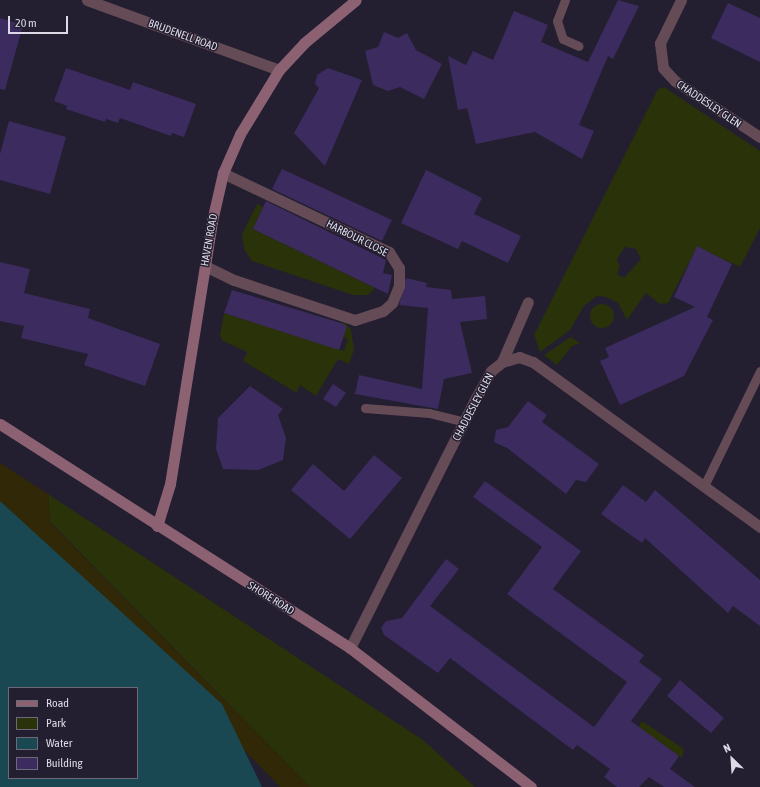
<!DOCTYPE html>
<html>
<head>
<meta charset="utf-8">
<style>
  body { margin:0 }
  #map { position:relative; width:760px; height:787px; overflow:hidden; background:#231e30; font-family:"Asap Condensed",sans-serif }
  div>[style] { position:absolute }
  .green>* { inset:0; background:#2a3209 }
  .round { border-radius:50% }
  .sand>* { inset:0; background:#302807 }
  .water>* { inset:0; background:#194752 }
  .building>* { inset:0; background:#3c2b5e }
  .service>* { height:9px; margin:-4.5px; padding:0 4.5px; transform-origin:4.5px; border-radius:4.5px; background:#654b56 }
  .minor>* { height:11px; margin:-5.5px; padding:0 5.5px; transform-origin:5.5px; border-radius:5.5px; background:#654b56 }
  .secondary>* { height:11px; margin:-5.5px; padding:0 5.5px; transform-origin:5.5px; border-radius:5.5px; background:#8c6273 }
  span { translate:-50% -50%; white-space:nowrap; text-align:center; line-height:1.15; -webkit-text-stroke:3px #231e30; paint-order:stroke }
  .street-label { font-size:11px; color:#dcdae6 }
  .legend { position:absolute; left:8px; top:687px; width:130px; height:92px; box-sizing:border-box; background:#231e30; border:1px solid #6d6979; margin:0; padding:5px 7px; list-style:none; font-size:12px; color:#dcdae6 }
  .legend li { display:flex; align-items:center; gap:8px; height:20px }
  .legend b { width:20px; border:1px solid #6d6979 }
  .north { position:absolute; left:712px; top:739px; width:40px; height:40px; -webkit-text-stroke:3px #231e30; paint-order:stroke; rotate:335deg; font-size:11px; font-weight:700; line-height:16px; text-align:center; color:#dcdae6 }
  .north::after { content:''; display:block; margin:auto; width:14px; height:18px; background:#dcdae6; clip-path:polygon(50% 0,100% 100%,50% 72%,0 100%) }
  .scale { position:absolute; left:8px; top:16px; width:60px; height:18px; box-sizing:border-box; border:2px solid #dcdae6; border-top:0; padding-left:5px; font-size:12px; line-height:14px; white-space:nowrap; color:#dcdae6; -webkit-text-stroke:3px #231e30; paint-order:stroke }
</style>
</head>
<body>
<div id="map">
  <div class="green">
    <i style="clip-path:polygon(evenodd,664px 87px,760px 151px,760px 228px,740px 267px,697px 247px,668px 303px,660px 304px,646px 293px,627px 320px,618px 303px,607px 297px,597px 296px,584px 306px,570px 330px,540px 352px,534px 335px,658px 89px,664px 87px,625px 247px,636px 249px,641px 259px,624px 278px,617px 274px,620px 267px,617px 259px,625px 247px)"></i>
    <i style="clip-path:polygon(257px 204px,263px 207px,253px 229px,375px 288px,368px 295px,353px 295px,252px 261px,244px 249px,242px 235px)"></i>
    <i class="round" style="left:590px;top:304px;width:24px;height:24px"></i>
    <i style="clip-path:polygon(224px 313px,344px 351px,348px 339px,343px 337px,342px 320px,351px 329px,354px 350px,349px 364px,338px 359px,316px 396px,300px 385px,297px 393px,243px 361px,247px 352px,223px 341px,220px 336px)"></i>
    <i style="clip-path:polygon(571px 337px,580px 343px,572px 346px,557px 365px,544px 355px)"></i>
    <i style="clip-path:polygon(48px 494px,423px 740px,475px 787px,310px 787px,50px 522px)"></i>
    <i style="clip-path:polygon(642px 721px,684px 749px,682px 758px,639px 727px)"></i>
  </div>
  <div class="sand">
    <i style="clip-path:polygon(0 463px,48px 494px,50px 523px,310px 787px,280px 787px,176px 680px,0 521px)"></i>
  </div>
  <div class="water">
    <i style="clip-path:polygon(evenodd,0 501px,222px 704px,262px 787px,0 787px,0 501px,9px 688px,137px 688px,137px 778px,9px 778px,9px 688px)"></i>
  </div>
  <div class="building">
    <i style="clip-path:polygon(618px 0,639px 6px,613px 59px,608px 56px,579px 125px,594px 131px,582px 159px,535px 132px,476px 144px,467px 108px,458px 110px,448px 56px,466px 65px,473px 51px,493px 60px,514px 11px,548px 25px,541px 42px,588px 62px)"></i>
    <i style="clip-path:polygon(728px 3px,760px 18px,760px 62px,711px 38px)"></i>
    <i style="clip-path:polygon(0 18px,23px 25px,5px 90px,0 89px)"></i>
    <i style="clip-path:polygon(384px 32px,398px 38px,407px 33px,416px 50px,442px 64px,424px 99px,400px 87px,388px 91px,373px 85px,365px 51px,378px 47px)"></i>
    <i style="clip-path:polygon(66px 68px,130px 90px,133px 82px,196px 104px,184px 137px,172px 133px,171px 136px,120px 118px,118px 123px,106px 119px,105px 122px,66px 109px,67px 106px,54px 101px)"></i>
    <i style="clip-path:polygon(328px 68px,362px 80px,325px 166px,294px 133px,319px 88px,315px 84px,317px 75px)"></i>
    <i style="clip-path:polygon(9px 121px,66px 137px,50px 194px,0 180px,0 154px)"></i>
    <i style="clip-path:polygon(282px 169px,392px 220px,382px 241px,272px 189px)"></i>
    <i style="clip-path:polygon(426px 170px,482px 198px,474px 214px,521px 236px,508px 263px,462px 241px,458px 249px,401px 223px)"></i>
    <i style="clip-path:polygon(266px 201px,386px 260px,383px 273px,392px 275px,388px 294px,253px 229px)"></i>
    <i style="clip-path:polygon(697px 246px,732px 264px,707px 317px,713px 320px,703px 339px,684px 376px,620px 405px,600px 361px,609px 357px,605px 348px,695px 307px,674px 297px)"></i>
    <i style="clip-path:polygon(0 262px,30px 269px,24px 293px,90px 309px,88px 318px,160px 344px,145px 386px,84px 365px,88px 354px,21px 338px,24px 326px,0 321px)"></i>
    <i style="clip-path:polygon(406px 278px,427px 283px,426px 287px,451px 290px,452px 299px,485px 296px,487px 319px,460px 322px,472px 373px,444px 379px,438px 409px,355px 394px,359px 375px,422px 389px,428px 308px,399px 305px)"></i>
    <i style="clip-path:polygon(232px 290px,341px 323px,347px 326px,339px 350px,224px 313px)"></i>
    <i style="clip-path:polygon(333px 384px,346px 393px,336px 407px,323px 399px)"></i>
    <i style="clip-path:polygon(250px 386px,283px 409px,278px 415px,286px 438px,283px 460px,258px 470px,223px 469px,216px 449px,218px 418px)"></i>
    <i style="clip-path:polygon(528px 401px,547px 415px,542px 422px,599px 464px,586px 482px,576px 480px,566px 494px,507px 448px,494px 442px,496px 430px,508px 427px)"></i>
    <i style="clip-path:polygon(374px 455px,402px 478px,350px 539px,291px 490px,313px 464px,344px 491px)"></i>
    <i style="clip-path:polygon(485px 481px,581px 551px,553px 589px,644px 655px,639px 662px,662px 679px,631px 721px,679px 756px,670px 769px,695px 787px,664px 787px,649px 777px,639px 787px,617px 787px,604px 777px,610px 769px,577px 745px,573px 750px,450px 658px,438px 673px,384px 635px,381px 628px,386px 621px,402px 618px,446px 559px,459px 569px,430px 606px,594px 727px,627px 682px,507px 594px,542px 547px,473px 497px)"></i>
    <i style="clip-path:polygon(623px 485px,646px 502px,655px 490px,760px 580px,760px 626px,733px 606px,728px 613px,645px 538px,642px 543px,601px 514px)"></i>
    <i style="clip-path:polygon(680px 680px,724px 718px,711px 733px,667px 696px)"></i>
  </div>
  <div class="service">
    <i style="left:565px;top:0;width:22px;rotate:111deg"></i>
    <i style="left:557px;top:21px;width:19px;rotate:72deg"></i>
    <i style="left:563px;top:39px;width:17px;rotate:24deg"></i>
    <i style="left:365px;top:408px;width:64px;rotate:4.5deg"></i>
    <i style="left:429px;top:413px;width:36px;rotate:14deg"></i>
    <i style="left:704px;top:486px;width:128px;rotate:-64deg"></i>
  </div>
  <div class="minor">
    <i style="left:87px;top:0;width:204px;rotate:20deg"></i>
    <i style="left:681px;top:0;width:48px;rotate:116deg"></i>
    <i style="left:660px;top:43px;width:25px;rotate:83deg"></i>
    <i style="left:663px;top:68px;width:18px;rotate:47deg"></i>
    <i style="left:675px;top:81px;width:102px;rotate:33.4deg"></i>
    <i style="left:205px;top:266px;width:32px;rotate:26deg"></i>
    <i style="left:234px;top:280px;width:127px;rotate:18.3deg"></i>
    <i style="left:355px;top:320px;width:29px;rotate:-18deg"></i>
    <i style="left:383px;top:311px;width:12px;rotate:-42deg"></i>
    <i style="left:392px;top:303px;width:18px;rotate:-68deg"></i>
    <i style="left:399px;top:286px;width:18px;rotate:-90deg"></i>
    <i style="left:399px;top:268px;width:19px;rotate:-122deg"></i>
    <i style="left:389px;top:252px;width:184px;rotate:-154.6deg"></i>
    <i style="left:502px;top:362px;width:65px;rotate:-66.6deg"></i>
    <i style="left:350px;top:648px;width:280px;rotate:-63.3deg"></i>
    <i style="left:476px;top:398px;width:31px;rotate:-61deg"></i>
    <i style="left:491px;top:371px;width:14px;rotate:-39deg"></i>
    <i style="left:502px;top:362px;width:18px;rotate:-16deg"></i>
    <i style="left:519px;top:357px;width:15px;rotate:20deg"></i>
    <i style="left:533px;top:362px;width:281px;rotate:36deg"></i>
  </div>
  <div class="secondary">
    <i style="left:0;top:424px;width:416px;rotate:32.6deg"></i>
    <i style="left:350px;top:648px;width:228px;rotate:37.5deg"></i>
    <i style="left:157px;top:526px;width:44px;rotate:-72.8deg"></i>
    <i style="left:170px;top:484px;width:266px;rotate:-80.9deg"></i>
    <i style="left:212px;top:221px;width:49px;rotate:-77.1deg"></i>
    <i style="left:223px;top:173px;width:43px;rotate:-66.4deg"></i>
    <i style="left:240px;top:134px;width:75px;rotate:-58.6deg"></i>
    <i style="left:279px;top:70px;width:37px;rotate:-47deg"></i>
    <i style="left:304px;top:43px;width:67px;rotate:-39.6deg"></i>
  </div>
  <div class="street-label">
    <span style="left:183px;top:35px;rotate:20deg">BRUDENELL ROAD</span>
    <span style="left:709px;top:104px;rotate:34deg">CHADDESLEY GLEN</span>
    <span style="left:357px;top:238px;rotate:27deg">HARBOUR CLOSE</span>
    <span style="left:209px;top:240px;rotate:-80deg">HAVEN ROAD</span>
    <span style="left:473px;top:407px;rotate:-62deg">CHADDESLEY GLEN</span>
    <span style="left:271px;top:598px;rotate:32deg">SHORE ROAD</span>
  </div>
  <ul class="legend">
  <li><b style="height:5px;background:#8c6273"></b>Road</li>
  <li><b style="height:11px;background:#2a3209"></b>Park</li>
  <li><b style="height:11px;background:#194752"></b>Water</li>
  <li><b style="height:11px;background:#3c2b5e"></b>Building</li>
  </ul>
  <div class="north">N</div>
  <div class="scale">20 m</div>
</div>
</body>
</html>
